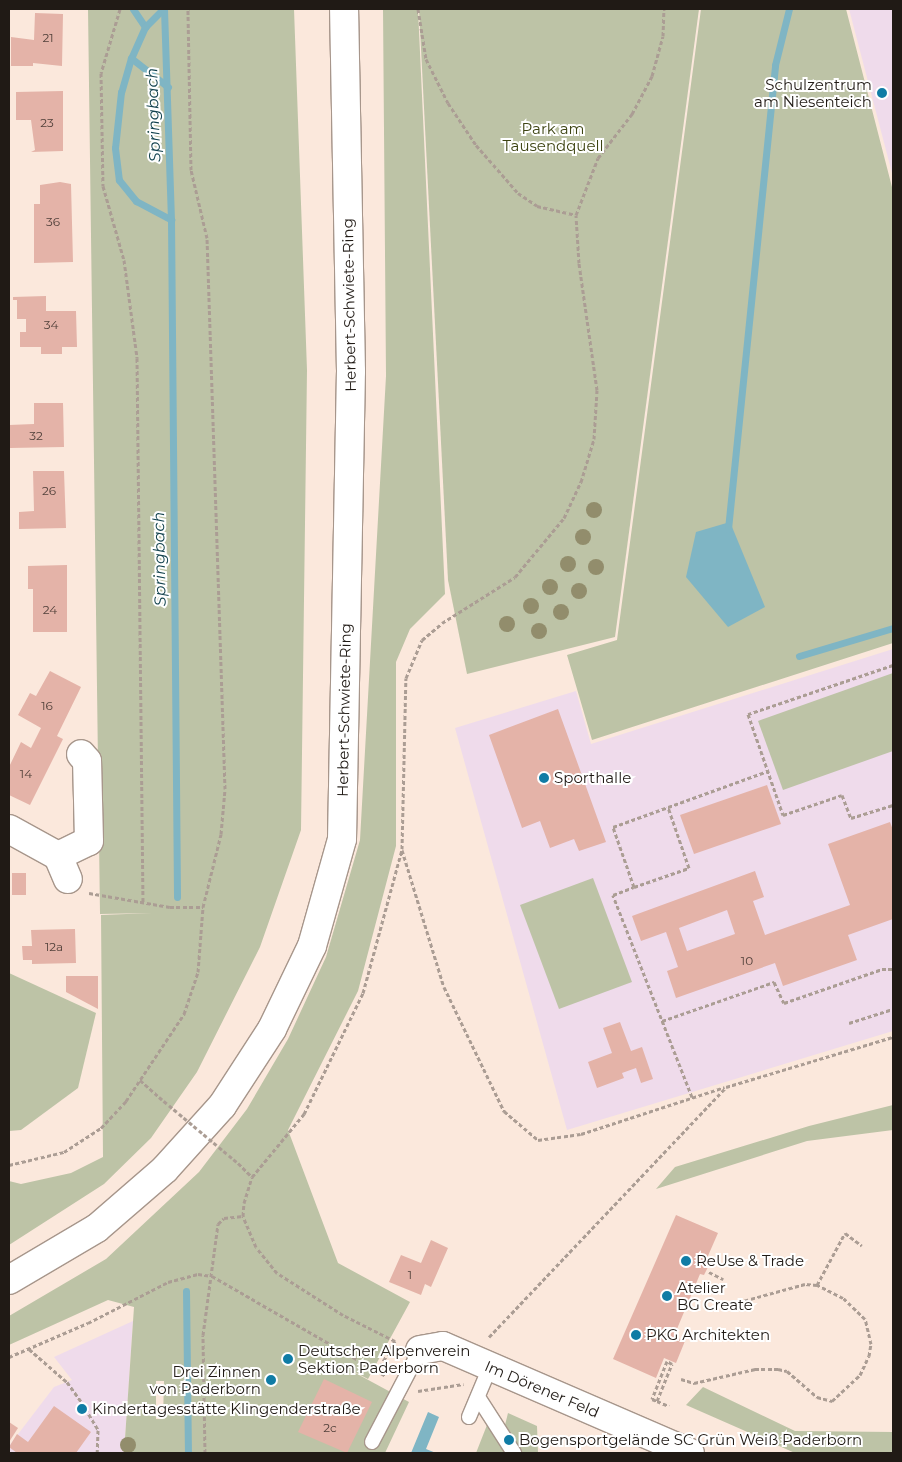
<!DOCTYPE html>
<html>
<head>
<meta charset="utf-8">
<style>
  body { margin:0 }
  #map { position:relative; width:902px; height:1462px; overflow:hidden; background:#fbe8dc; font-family:Montserrat,sans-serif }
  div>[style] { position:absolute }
  .education>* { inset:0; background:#efdbeb }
  .green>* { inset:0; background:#bdc3a6 }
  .water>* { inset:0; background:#7fb5c4 }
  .stream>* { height:7px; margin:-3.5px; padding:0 3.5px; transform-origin:3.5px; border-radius:3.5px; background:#7fb5c4 }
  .building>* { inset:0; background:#e4b3a8 }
  .path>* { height:3px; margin-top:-1.5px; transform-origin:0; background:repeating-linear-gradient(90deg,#ab9d94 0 4px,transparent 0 6.5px) }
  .roads { filter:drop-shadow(1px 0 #a7968b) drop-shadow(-1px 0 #a7968b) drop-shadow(0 1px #a7968b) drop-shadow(0 -1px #a7968b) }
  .lane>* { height:14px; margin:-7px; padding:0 7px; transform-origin:7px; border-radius:7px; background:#fff }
  .street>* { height:28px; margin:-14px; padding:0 14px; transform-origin:14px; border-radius:14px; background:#fff }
  .secondary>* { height:28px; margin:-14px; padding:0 14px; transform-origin:14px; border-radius:14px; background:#fff }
  .path-bridge>* { height:3px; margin-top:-1.5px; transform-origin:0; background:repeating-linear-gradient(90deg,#ab9d94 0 4px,transparent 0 6.5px) }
  .trees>* { width:16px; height:16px; margin:-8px; border-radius:50%; background:#928d6c }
  .dots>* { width:14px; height:14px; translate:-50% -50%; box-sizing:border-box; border:2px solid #fff; border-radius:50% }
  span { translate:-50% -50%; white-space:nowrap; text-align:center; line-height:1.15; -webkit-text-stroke:4px #fff; paint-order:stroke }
  .number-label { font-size:12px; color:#51403a }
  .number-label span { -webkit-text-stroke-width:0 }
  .poi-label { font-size:15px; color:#201a15 }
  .right { translate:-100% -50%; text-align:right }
  .left { translate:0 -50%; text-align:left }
  .park-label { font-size:15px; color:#3c4311 }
  .street-label { font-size:15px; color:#201a15 }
  .water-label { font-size:16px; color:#12424e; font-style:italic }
  .frame { position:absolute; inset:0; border:10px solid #201a15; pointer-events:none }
</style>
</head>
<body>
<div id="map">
  <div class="education">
    <i style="clip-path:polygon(849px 9px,893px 9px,893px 177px)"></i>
    <i style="clip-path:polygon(893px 649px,893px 1031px,567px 1130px,455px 728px,576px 691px,591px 744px)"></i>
    <i style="clip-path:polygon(133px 1321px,124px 1453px,9px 1453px,9px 1446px,54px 1387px,72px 1380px,54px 1357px)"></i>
  </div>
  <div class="green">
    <i style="clip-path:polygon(88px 9px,294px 9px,307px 370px,301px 830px,260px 947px,197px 1072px,151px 1138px,104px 1184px,9px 1245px,9px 1181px,21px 1184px,71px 1173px,103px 1157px,101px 915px,152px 913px,100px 914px)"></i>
    <i style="clip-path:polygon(evenodd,383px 9px,418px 9px,445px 594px,410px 629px,396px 662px,396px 846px,358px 991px,288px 1130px,338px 1263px,410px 1302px,368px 1379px,335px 1362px,409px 1402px,385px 1453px,124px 1453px,134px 1307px,108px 1300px,9px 1345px,9px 1316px,106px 1259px,199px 1172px,247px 1109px,288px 1039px,326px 957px,360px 840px,386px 376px,383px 9px,156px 1381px,164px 1381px,163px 1419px,156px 1419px,156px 1381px)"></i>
    <i style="clip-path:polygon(419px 9px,699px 9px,615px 637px,467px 674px,448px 580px)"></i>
    <i style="clip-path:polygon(701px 9px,846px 9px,893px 191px,893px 643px,592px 740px,567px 655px,617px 640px)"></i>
    <i style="clip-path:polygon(893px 673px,893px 751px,783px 790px,758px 721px)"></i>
    <i style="clip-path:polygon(593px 878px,632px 982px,559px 1009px,520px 905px)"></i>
    <i style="clip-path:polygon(9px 973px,96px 1013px,78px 1088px,21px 1130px,9px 1131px)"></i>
    <i style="clip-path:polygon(893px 1105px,893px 1130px,807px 1141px,656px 1189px,675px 1167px,809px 1126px)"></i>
    <i style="clip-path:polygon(703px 1387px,795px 1431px,893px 1432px,893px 1453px,795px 1453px,686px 1405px)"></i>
    <i style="clip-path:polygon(508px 1413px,537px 1426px,538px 1453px,476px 1453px,487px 1425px,505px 1425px)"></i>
  </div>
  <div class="water">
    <i style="clip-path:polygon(730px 522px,765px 607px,728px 627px,686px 577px,696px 532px)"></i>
    <i style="clip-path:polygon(428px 1412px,439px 1417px,426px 1449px,436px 1453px,411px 1453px)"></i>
  </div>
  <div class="stream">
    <i style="left:133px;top:9px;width:22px;rotate:56deg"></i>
    <i style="left:163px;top:9px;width:25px;rotate:135deg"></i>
    <i style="left:145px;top:27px;width:34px;rotate:114deg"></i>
    <i style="left:131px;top:58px;width:35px;rotate:106deg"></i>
    <i style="left:121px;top:92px;width:56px;rotate:96.1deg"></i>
    <i style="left:115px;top:148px;width:32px;rotate:83deg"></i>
    <i style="left:119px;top:180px;width:27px;rotate:51deg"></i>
    <i style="left:136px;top:201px;width:40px;rotate:28deg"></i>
    <i style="left:171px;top:220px;width:677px;rotate:89.49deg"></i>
    <i style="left:164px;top:9px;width:211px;rotate:88.1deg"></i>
    <i style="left:131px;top:58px;width:47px;rotate:38.1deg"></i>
    <i style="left:728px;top:529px;width:466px;rotate:-84.2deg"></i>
    <i style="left:775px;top:65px;width:58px;rotate:-76deg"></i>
    <i style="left:799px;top:656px;width:98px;rotate:-16.6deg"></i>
    <i style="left:186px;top:1291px;width:162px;rotate:89.3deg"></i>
  </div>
  <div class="building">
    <i style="clip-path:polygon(35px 13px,63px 14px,62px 66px,33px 63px,33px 66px,11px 66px,11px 37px,34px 40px)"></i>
    <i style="clip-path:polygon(63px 91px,63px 151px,31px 152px,35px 150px,31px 120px,16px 120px,16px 92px)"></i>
    <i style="clip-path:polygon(60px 182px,71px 184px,73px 262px,34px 263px,34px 204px,40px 204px,40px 185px)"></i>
    <i style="clip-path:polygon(46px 296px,46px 311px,76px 311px,77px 347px,62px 347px,62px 354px,41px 354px,41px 347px,20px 347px,20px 332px,26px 332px,26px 319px,17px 319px,17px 300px,13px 300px,13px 297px)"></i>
    <i style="clip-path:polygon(34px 403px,63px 403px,64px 447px,10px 448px,9px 425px,34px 424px)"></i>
    <i style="clip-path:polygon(33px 471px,64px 471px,66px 528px,19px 529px,19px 512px,34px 511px)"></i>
    <i style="clip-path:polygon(67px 565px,67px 632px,33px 632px,33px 589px,28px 589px,28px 566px)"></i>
    <i style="clip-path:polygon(50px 671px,81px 687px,57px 736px,63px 739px,30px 805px,9px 795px,9px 767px,21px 742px,31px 748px,41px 728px,18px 715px,30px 693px,36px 696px)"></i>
    <i style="clip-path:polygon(558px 709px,606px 842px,579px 851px,574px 839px,550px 848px,540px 821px,522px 828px,489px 735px)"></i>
    <i style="clip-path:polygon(767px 785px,781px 824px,694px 854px,680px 815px)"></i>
    <i style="clip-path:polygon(evenodd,890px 822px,893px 830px,893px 919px,848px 935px,857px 960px,783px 986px,775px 963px,676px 998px,667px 971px,678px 967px,666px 932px,641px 941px,632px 916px,755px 871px,764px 897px,753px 901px,765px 935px,850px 905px,828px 844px,890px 822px,727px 910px,735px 934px,687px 951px,679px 928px,727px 910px)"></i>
    <i style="clip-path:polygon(12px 873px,26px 873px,26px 895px,12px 895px)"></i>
    <i style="clip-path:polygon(75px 929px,76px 963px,32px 964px,32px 960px,23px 960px,22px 946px,32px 946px,31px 930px)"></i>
    <i style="clip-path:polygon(66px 976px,98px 976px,98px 1009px,66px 992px)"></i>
    <i style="clip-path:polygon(620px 1022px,631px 1051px,642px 1047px,653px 1079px,641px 1083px,636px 1068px,622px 1073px,624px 1078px,597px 1088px,588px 1062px,612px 1053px,603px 1028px)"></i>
    <i style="clip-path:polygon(676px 1215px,718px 1233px,704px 1265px,708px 1267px,704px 1275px,700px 1274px,674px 1336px,685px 1341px,676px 1363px,664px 1358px,656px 1378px,613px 1359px)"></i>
    <i style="clip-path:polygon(431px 1240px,448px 1248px,431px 1287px,425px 1284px,421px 1295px,389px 1282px,401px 1255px,421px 1263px)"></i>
    <i style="clip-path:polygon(324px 1379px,372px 1402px,347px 1453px,298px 1432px)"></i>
    <i style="clip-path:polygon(54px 1406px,91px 1432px,76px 1453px,17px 1453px,9px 1447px,17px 1434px,28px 1442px)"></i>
    <i style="clip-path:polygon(9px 1422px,18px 1428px,9px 1442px)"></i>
  </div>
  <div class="path">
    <i style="left:120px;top:9px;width:67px;rotate:106.5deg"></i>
    <i style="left:101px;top:73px;width:113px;rotate:89deg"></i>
    <i style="left:103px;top:186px;width:77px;rotate:74.2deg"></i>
    <i style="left:124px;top:260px;width:99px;rotate:82.4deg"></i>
    <i style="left:137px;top:358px;width:545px;rotate:89.37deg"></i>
    <i style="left:418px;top:9px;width:51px;rotate:80.9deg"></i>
    <i style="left:426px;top:59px;width:49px;rotate:63.4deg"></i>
    <i style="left:448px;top:103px;width:50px;rotate:56.3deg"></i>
    <i style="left:476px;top:145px;width:64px;rotate:48.8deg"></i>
    <i style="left:518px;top:193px;width:23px;rotate:34deg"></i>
    <i style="left:537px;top:206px;width:39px;rotate:13deg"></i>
    <i style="left:893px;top:665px;width:153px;rotate:161.3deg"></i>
    <i style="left:748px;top:714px;width:107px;rotate:70.9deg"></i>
    <i style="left:783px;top:815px;width:62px;rotate:-18.7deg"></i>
    <i style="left:842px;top:795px;width:25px;rotate:69deg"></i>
    <i style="left:851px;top:818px;width:44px;rotate:-17.2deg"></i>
    <i style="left:402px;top:850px;width:143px;rotate:73deg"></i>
    <i style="left:444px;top:987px;width:138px;rotate:64.2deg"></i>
    <i style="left:504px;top:1111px;width:45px;rotate:40.5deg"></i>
    <i style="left:538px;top:1140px;width:43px;rotate:-7.9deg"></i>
    <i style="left:581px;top:1134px;width:151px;rotate:-18.1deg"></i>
    <i style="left:634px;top:887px;width:58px;rotate:-19.1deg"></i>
    <i style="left:689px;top:868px;width:65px;rotate:-109deg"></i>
    <i style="left:89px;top:893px;width:82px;rotate:9.8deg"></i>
    <i style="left:170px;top:907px;width:33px"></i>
    <i style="left:662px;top:1021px;width:119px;rotate:-19.2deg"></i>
    <i style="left:774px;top:982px;width:23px;rotate:65deg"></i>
    <i style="left:784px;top:1003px;width:104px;rotate:-19.1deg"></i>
    <i style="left:882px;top:969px;width:11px"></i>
    <i style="left:849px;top:1023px;width:46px;rotate:-17.7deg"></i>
    <i style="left:140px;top:1080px;width:25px;rotate:42deg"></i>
    <i style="left:692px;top:1097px;width:217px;rotate:-111.4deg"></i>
    <i style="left:613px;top:895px;width:22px;rotate:-21deg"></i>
    <i style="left:634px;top:887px;width:64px;rotate:-109.3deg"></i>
    <i style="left:613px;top:827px;width:165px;rotate:-19.9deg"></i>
    <i style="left:238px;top:1163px;width:20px;rotate:45deg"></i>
    <i style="left:9px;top:1165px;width:57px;rotate:-13.3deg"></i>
    <i style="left:64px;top:1152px;width:44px;rotate:-33deg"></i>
    <i style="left:101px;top:1128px;width:37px;rotate:-47deg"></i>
    <i style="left:126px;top:1101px;width:105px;rotate:-56.3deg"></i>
    <i style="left:184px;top:1014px;width:44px;rotate:-71.6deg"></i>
    <i style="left:198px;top:972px;width:65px;rotate:-85.6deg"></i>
    <i style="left:203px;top:907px;width:75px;rotate:-76.1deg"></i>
    <i style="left:221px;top:834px;width:45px;rotate:-84.9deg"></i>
    <i style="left:225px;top:789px;width:551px;rotate:-91.87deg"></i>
    <i style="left:207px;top:238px;width:70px;rotate:-103.2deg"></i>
    <i style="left:191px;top:170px;width:161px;rotate:-91.1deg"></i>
    <i style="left:709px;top:1272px;width:16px;rotate:27deg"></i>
    <i style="left:817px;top:1285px;width:59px;rotate:-61.7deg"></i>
    <i style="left:845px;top:1233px;width:21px;rotate:37deg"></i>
    <i style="left:489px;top:1337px;width:344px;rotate:-46.5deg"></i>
    <i style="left:726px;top:1087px;width:174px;rotate:-16.7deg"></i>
    <i style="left:29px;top:1349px;width:50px;rotate:41deg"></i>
    <i style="left:67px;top:1382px;width:26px;rotate:54deg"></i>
    <i style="left:82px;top:1403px;width:31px;rotate:59deg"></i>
    <i style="left:98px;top:1430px;width:23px;rotate:92deg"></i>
    <i style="left:9px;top:1357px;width:86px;rotate:-23.3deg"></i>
    <i style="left:88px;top:1323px;width:90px;rotate:-27.1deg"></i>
    <i style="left:168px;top:1282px;width:31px;rotate:-15deg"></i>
    <i style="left:198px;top:1274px;width:14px;rotate:8deg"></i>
    <i style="left:212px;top:1276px;width:201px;rotate:29.9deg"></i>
    <i style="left:377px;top:1372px;width:36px;rotate:-60deg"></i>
    <i style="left:395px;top:1341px;width:58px;rotate:-153.4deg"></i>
    <i style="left:343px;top:1315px;width:78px;rotate:-147.5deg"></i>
    <i style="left:277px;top:1273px;width:33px;rotate:-129deg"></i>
    <i style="left:256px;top:1247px;width:34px;rotate:-113deg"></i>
    <i style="left:243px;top:1216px;width:13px;rotate:-86deg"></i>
    <i style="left:244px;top:1203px;width:27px;rotate:-73deg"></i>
    <i style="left:252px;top:1177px;width:82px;rotate:-50.5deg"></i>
    <i style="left:304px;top:1114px;width:135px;rotate:-64deg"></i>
    <i style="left:363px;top:993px;width:149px;rotate:-74.8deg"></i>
    <i style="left:402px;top:849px;width:171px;rotate:-88.7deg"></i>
    <i style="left:406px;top:678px;width:41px;rotate:-67.2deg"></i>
    <i style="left:422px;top:640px;width:26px;rotate:-40deg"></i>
    <i style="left:442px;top:623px;width:86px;rotate:-32.2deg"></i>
    <i style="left:515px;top:577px;width:77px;rotate:-50.3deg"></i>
    <i style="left:564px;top:518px;width:40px;rotate:-65deg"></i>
    <i style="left:581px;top:482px;width:45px;rotate:-73.2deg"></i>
    <i style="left:594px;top:439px;width:49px;rotate:-86.5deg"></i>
    <i style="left:597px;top:390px;width:128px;rotate:-98.1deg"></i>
    <i style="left:579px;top:263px;width:48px;rotate:-93.6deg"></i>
    <i style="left:576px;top:215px;width:61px;rotate:-68.9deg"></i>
    <i style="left:598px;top:158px;width:56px;rotate:-52.3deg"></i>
    <i style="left:632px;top:114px;width:43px;rotate:-62.2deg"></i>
    <i style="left:652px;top:76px;width:41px;rotate:-74.6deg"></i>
    <i style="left:663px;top:36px;width:27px;rotate:-88deg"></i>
    <i style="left:681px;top:1379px;width:14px;rotate:17deg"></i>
    <i style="left:694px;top:1383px;width:63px;rotate:-12.9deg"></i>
    <i style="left:755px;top:1369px;width:23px"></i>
    <i style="left:778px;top:1369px;width:9px;rotate:13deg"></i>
    <i style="left:787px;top:1371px;width:40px;rotate:41deg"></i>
    <i style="left:817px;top:1397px;width:16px;rotate:15deg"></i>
    <i style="left:832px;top:1401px;width:38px;rotate:-43deg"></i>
    <i style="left:860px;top:1375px;width:21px;rotate:-65deg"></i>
    <i style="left:869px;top:1356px;width:12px;rotate:-81deg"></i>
    <i style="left:871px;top:1344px;width:26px;rotate:-103deg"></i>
    <i style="left:865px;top:1319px;width:30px;rotate:-136deg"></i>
    <i style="left:843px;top:1298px;width:29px;rotate:-153deg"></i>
    <i style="left:817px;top:1285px;width:12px;rotate:-175deg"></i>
    <i style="left:805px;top:1284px;width:98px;rotate:164.7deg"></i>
    <i style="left:418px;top:1391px;width:46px;rotate:-8.8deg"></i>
    <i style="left:657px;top:1401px;width:40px;rotate:-68deg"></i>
    <i style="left:672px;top:1364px;width:6px;rotate:-149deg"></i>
    <i style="left:667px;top:1361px;width:41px;rotate:111.5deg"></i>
    <i style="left:652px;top:1399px;width:5px;rotate:22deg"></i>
    <i style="left:657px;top:1401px;width:13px;rotate:23deg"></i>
    <i style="left:205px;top:1453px;width:118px;rotate:-91deg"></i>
    <i style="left:203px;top:1335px;width:112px;rotate:-82.3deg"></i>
    <i style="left:218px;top:1224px;width:8px;rotate:-45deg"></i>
    <i style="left:224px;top:1218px;width:19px;rotate:-6deg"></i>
  </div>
  <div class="roads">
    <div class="lane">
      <i style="left:478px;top:1397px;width:67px;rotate:57.3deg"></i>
      <i style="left:469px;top:1417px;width:54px;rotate:-67.2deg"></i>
      <i style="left:372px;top:1442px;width:104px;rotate:-62.4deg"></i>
    </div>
    <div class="street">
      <i style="left:9px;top:829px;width:56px;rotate:28.9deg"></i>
      <i style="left:58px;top:856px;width:25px;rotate:67deg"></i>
      <i style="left:58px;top:856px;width:34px;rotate:-26deg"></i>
      <i style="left:89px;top:841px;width:80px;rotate:-91.4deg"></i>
      <i style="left:87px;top:761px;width:9px;rotate:-131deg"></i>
      <i style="left:420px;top:1350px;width:23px;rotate:-10deg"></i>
      <i style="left:443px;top:1346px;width:269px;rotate:23.4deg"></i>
    </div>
    <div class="secondary">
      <i style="left:9px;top:1280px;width:102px;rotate:-30.6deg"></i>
      <i style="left:97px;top:1228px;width:90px;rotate:-40.9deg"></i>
      <i style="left:165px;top:1169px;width:85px;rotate:-47.9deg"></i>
      <i style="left:222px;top:1106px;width:92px;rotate:-57deg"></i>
      <i style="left:272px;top:1029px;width:92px;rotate:-64.3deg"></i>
      <i style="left:312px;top:946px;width:111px;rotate:-74.3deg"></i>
      <i style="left:342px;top:839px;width:468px;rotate:-88.9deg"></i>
      <i style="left:351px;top:371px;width:362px;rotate:-91.1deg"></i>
    </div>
  </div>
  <div class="path-bridge">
    <i style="left:159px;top:1097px;width:103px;rotate:39.9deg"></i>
  </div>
  <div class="trees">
    <i style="left:594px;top:510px"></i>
    <i style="left:583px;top:537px"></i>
    <i style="left:568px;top:564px"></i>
    <i style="left:596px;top:567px"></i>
    <i style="left:550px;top:587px"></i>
    <i style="left:579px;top:591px"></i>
    <i style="left:531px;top:606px"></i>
    <i style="left:561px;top:612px"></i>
    <i style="left:507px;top:624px"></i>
    <i style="left:539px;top:631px"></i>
    <i style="left:128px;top:1445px"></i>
  </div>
  <div class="dots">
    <i style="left:882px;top:93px;background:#107ca5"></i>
    <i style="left:544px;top:778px;background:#107ca5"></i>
    <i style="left:686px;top:1261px;background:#107ca5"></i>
    <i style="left:667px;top:1296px;background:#107ca5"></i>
    <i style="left:636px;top:1335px;background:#107ca5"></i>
    <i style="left:288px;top:1359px;background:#107ca5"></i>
    <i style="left:271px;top:1380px;background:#107ca5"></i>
    <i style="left:82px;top:1409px;background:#107ca5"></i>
    <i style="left:509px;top:1440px;background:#107ca5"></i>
  </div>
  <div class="number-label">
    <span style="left:48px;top:38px">21</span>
    <span style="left:47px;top:123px">23</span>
    <span style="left:53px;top:222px">36</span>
    <span style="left:51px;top:325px">34</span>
    <span style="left:36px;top:436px">32</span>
    <span style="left:49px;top:491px">26</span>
    <span style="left:50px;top:610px">24</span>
    <span style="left:47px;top:706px">16</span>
    <span style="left:26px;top:774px">14</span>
    <span style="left:54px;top:947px">12a</span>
    <span style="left:747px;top:961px">10</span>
    <span style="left:410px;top:1275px">1</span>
    <span style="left:330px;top:1428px">2c</span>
  </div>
  <div class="poi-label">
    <span class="right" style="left:872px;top:93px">Schulzentrum<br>am Niesenteich</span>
    <span class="left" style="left:554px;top:778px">Sporthalle</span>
    <span class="left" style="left:696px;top:1261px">ReUse &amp; Trade</span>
    <span class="left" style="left:677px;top:1296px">Atelier<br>BG Create</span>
    <span class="left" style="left:646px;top:1335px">PKG Architekten</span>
    <span class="left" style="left:298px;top:1359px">Deutscher Alpenverein<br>Sektion Paderborn</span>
    <span class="right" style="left:261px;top:1380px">Drei Zinnen<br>von Paderborn</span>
    <span class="left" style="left:92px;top:1409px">Kindertagesstätte Klingenderstraße</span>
    <span class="left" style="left:519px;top:1440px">Bogensportgelände SC Grün Weiß Paderborn</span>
  </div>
  <div class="park-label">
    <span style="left:553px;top:137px">Park am<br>Tausendquell</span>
  </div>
  <div class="street-label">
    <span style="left:349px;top:305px;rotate:-91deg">Herbert-Schwiete-Ring</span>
    <span style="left:344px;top:710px;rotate:-89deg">Herbert-Schwiete-Ring</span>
    <span style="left:542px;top:1389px;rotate:23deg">Im Dörener Feld</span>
  </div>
  <div class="water-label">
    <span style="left:154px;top:115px;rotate:-92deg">Springbach</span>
    <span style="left:160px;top:559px;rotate:-91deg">Springbach</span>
  </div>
  <div class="frame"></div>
</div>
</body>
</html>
